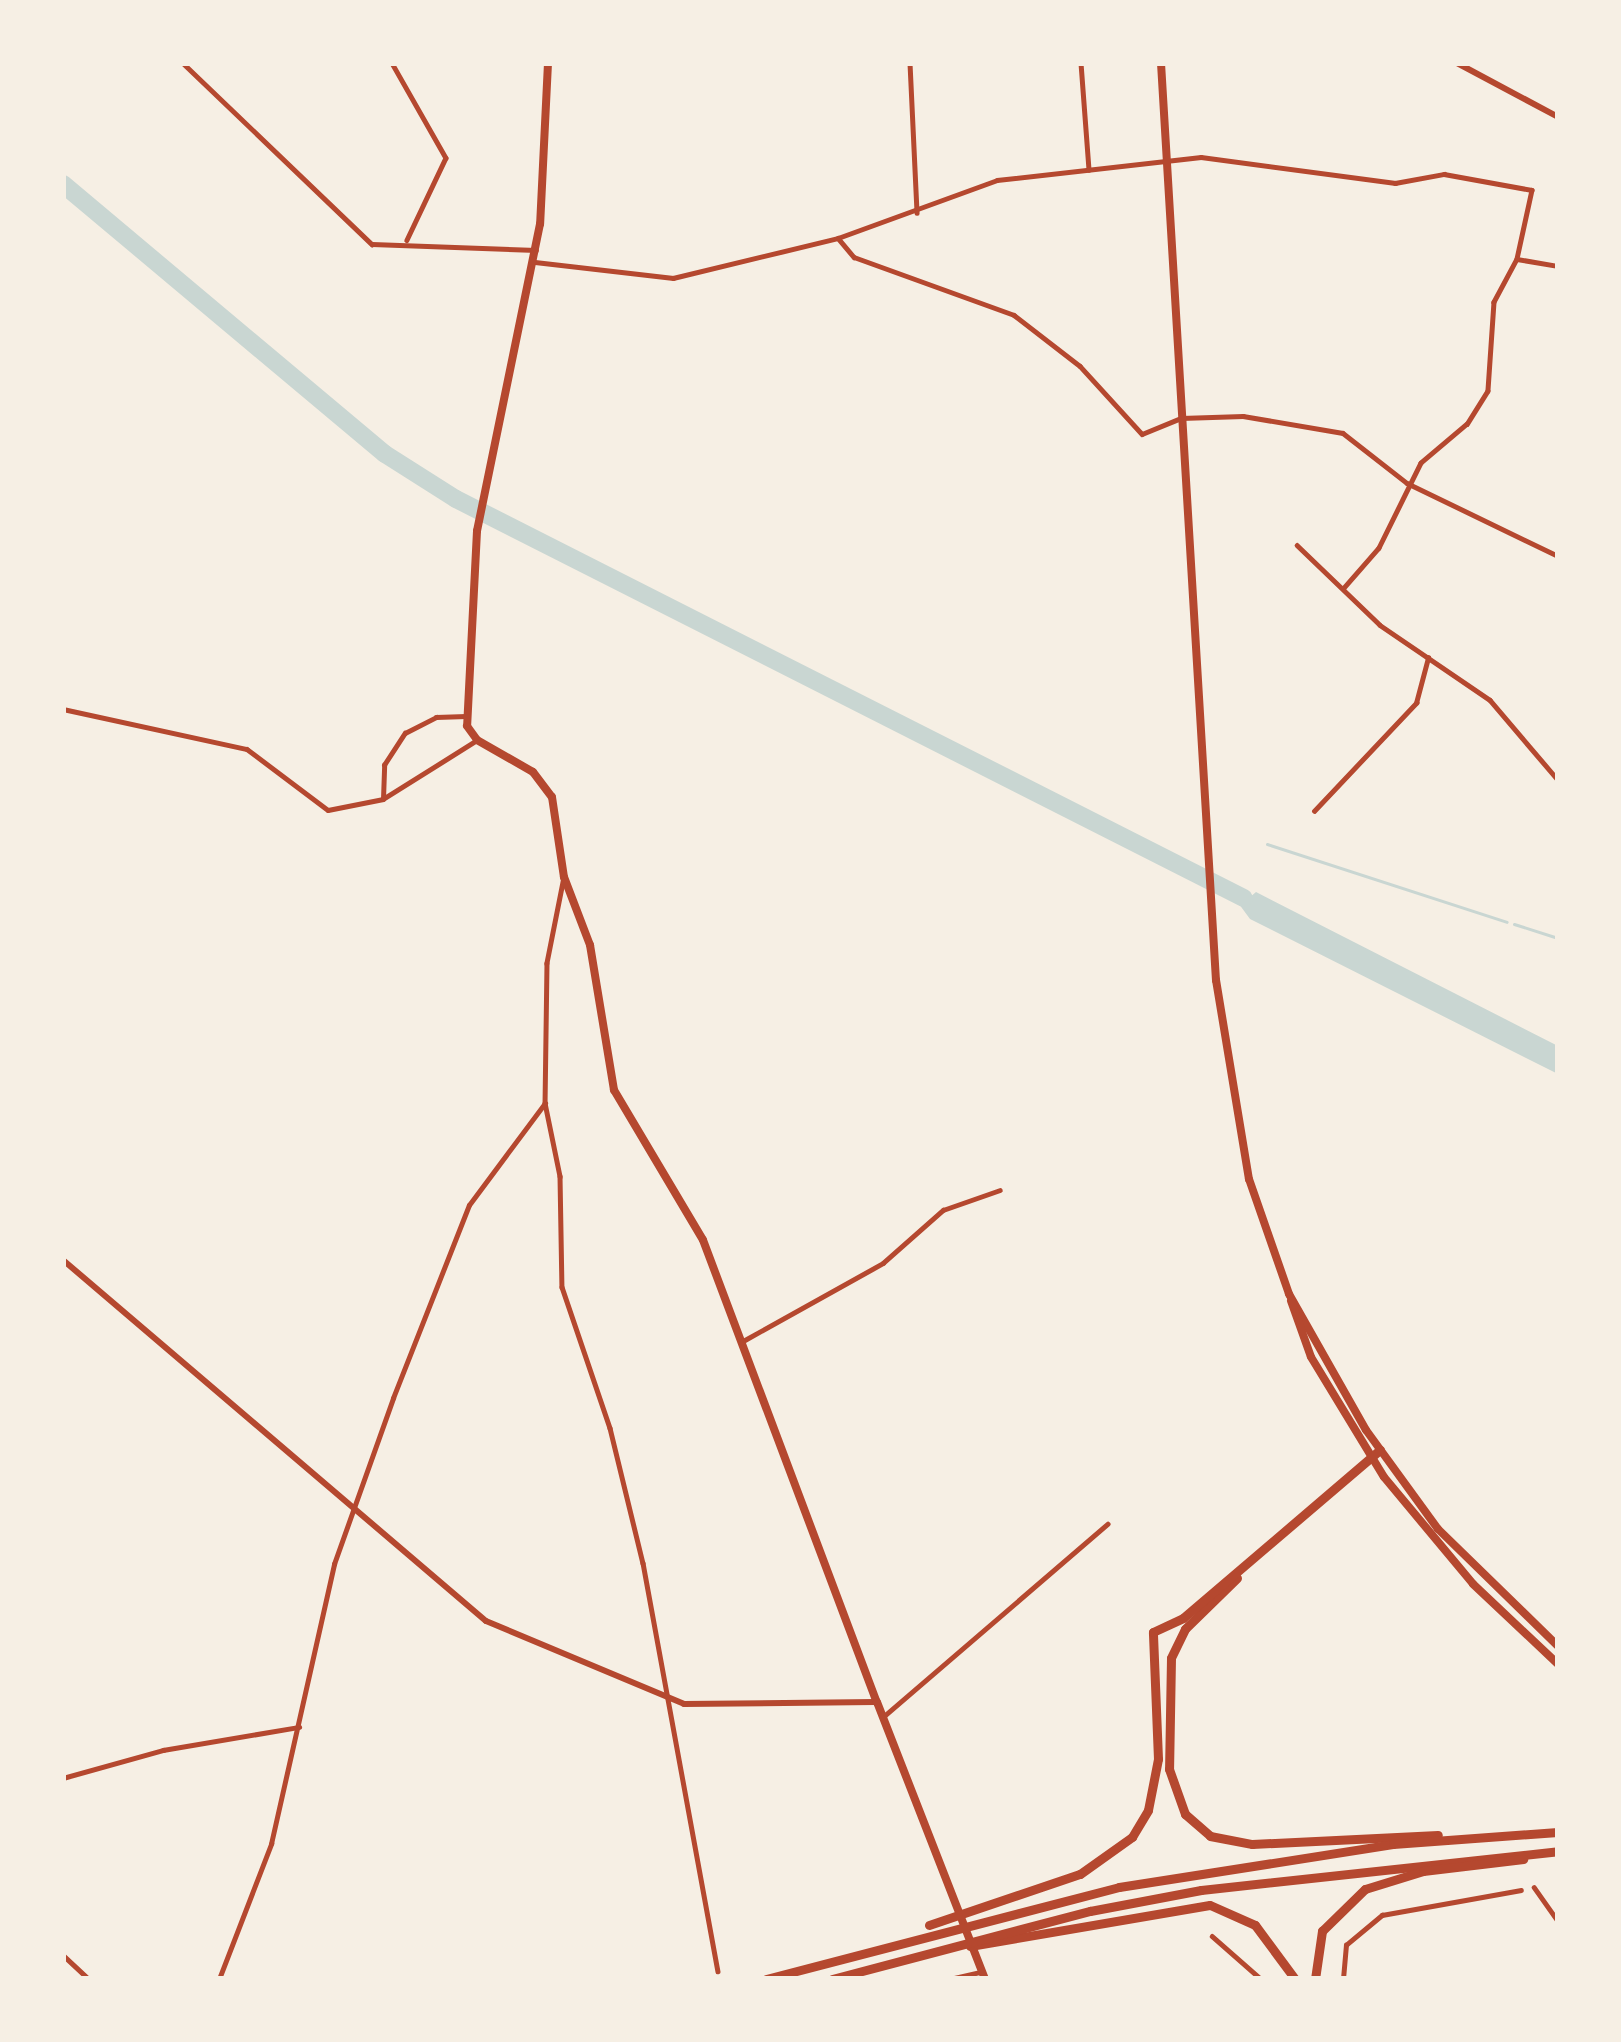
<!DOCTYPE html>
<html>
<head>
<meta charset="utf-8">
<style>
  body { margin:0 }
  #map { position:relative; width:1621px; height:2042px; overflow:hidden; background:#f6efe4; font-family:"PT Sans",sans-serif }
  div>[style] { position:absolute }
  .water>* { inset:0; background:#c9d6d2 }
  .stream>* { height:3px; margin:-1.5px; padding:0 1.5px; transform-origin:1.5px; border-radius:1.5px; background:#c9d6d2 }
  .river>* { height:18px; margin:-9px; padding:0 9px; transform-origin:9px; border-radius:9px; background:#c9d6d2 }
  .minor>* { height:4.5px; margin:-2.25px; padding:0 2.25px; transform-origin:2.25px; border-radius:2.25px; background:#b5482f }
  .tertiary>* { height:6px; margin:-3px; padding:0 3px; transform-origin:3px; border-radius:3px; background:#b5482f }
  .secondary>* { height:8px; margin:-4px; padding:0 4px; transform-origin:4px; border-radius:4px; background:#b5482f }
  .primary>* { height:8px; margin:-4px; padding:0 4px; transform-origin:4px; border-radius:4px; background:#b5482f }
  .motorway>* { height:9px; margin:-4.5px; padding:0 4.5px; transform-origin:4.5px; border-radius:4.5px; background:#b5482f }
  span { translate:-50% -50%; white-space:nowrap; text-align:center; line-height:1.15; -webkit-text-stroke:10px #f6efe4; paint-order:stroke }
  .frame { position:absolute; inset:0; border:66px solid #f6efe4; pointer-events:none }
</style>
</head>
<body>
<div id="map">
  <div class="water">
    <i style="clip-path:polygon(1225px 885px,1249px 898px,1256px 892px,1558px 1046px,1558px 1074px,1250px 919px)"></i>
  </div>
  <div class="stream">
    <i style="left:1267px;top:844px;width:252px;rotate:18deg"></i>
    <i style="left:1514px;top:924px;width:46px;rotate:17.7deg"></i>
  </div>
  <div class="river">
    <i style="left:63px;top:184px;width:420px;rotate:40deg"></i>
    <i style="left:385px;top:454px;width:84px;rotate:32.4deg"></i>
    <i style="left:456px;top:499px;width:883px;rotate:26.86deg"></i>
  </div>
  <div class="minor">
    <i style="left:183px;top:63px;width:262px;rotate:43.8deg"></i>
    <i style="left:372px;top:244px;width:164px;rotate:2.1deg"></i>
    <i style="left:392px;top:63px;width:109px;rotate:60.4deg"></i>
    <i style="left:446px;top:158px;width:91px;rotate:115.4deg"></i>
    <i style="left:910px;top:63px;width:150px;rotate:87.3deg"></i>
    <i style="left:1081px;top:63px;width:107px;rotate:85.7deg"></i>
    <i style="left:838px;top:238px;width:25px;rotate:50deg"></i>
    <i style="left:854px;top:257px;width:170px;rotate:19.9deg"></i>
    <i style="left:1014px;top:315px;width:83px;rotate:37.7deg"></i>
    <i style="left:1080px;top:366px;width:92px;rotate:47.6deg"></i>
    <i style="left:1142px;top:434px;width:42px;rotate:-22.3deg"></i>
    <i style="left:1181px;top:418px;width:62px;rotate:-1.8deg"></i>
    <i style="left:1243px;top:416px;width:101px;rotate:9.6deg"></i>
    <i style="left:1343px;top:433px;width:81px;rotate:38deg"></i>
    <i style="left:1407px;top:483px;width:168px;rotate:25.8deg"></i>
    <i style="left:1517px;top:259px;width:42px;rotate:9.7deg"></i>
    <i style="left:535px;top:262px;width:139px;rotate:6.6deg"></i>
    <i style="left:673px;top:278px;width:170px;rotate:-13.6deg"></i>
    <i style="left:838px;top:238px;width:169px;rotate:-20deg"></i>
    <i style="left:997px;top:180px;width:205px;rotate:-6.4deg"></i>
    <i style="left:1201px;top:157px;width:196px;rotate:7.6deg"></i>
    <i style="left:1395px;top:183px;width:50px;rotate:-10.4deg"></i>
    <i style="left:1444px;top:174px;width:89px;rotate:10.3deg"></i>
    <i style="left:1532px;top:190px;width:71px;rotate:102.3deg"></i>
    <i style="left:1517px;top:259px;width:49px;rotate:118.1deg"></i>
    <i style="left:1494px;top:302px;width:89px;rotate:93.9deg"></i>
    <i style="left:1488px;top:391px;width:39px;rotate:122deg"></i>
    <i style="left:1467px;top:424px;width:60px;rotate:139.7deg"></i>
    <i style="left:1421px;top:463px;width:95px;rotate:116.3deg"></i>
    <i style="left:1379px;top:548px;width:52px;rotate:131.1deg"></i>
    <i style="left:1297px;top:545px;width:115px;rotate:43.9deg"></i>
    <i style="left:1380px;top:625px;width:133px;rotate:34.3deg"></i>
    <i style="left:1490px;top:700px;width:105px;rotate:49.6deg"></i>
    <i style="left:63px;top:709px;width:188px;rotate:12.3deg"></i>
    <i style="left:247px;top:749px;width:101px;rotate:37deg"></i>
    <i style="left:328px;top:810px;width:56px;rotate:-11.3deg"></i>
    <i style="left:383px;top:799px;width:111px;rotate:-32.1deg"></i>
    <i style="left:383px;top:799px;width:34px;rotate:-88deg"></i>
    <i style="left:384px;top:765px;width:38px;rotate:-57deg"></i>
    <i style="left:405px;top:733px;width:35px;rotate:-27deg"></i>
    <i style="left:436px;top:717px;width:30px;rotate:-2deg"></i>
    <i style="left:1314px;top:811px;width:149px;rotate:-46.6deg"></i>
    <i style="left:1416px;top:703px;width:47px;rotate:-75.1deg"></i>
    <i style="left:564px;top:877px;width:88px;rotate:101.2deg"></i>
    <i style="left:547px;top:963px;width:140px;rotate:90.8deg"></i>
    <i style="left:545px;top:1103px;width:75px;rotate:78.4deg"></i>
    <i style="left:560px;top:1176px;width:111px;rotate:89deg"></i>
    <i style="left:562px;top:1287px;width:149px;rotate:71.2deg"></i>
    <i style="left:610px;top:1428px;width:139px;rotate:76.3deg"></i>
    <i style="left:643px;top:1563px;width:415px;rotate:79.6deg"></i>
    <i style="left:743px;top:1341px;width:160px;rotate:-29.1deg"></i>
    <i style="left:883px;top:1263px;width:80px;rotate:-41.5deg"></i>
    <i style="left:943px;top:1210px;width:60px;rotate:-19.3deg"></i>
    <i style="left:883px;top:1717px;width:296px;rotate:-40.7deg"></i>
    <i style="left:63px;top:1778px;width:104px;rotate:-15.6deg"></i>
    <i style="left:163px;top:1750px;width:138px;rotate:-9.6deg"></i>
    <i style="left:1534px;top:1887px;width:42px;rotate:54.8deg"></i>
    <i style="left:1212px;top:1936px;width:65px;rotate:41.3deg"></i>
    <i style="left:63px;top:1955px;width:35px;rotate:43deg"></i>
    <i style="left:219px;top:1979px;width:145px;rotate:-68.9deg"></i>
    <i style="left:271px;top:1844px;width:287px;rotate:-77.3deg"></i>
    <i style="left:334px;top:1564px;width:176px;rotate:-70.4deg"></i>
    <i style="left:393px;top:1398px;width:207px;rotate:-68.5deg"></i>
    <i style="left:469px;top:1205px;width:127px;rotate:-53.3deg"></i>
    <i style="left:950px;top:1979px;width:31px;rotate:-13deg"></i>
    <i style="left:1343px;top:1979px;width:34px;rotate:-85deg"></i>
    <i style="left:1346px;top:1945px;width:47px;rotate:-39.8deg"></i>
    <i style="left:1382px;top:1915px;width:141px;rotate:-10.2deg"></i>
  </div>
  <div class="tertiary">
    <i style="left:1457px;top:63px;width:115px;rotate:28.1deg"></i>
    <i style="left:63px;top:1260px;width:556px;rotate:40.48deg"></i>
    <i style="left:486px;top:1621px;width:215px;rotate:22.7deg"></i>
    <i style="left:684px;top:1704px;width:191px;rotate:-0.6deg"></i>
  </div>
  <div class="secondary">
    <i style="left:548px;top:63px;width:161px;rotate:92.8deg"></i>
    <i style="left:540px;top:224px;width:313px;rotate:101.6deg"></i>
    <i style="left:477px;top:531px;width:195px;rotate:92.9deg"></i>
    <i style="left:467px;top:726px;width:17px;rotate:54deg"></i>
    <i style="left:477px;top:740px;width:64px;rotate:29.7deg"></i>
    <i style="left:533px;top:772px;width:31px;rotate:53deg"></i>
    <i style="left:552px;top:797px;width:81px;rotate:81.5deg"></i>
    <i style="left:564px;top:877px;width:73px;rotate:69.1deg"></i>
    <i style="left:590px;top:945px;width:147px;rotate:80.6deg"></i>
    <i style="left:614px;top:1090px;width:174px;rotate:59.3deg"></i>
    <i style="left:703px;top:1240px;width:494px;rotate:69.4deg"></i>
  </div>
  <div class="primary">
    <i style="left:1161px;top:63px;width:919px;rotate:86.57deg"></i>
    <i style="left:1216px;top:980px;width:202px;rotate:80.6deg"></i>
    <i style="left:1249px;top:1179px;width:122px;rotate:70.8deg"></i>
    <i style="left:1289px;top:1294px;width:156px;rotate:60.5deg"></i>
    <i style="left:1366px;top:1430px;width:122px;rotate:54deg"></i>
    <i style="left:1438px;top:1529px;width:168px;rotate:44.3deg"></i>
    <i style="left:1291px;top:1301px;width:59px;rotate:70.3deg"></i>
    <i style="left:1311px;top:1357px;width:140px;rotate:58.7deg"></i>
    <i style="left:1384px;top:1477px;width:139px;rotate:50.2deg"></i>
    <i style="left:1473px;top:1584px;width:117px;rotate:43.3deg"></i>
    <i style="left:877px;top:1702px;width:297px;rotate:68.7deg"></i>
  </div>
  <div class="motorway">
    <i style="left:1237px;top:1578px;width:73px;rotate:135.6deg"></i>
    <i style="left:1185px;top:1629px;width:32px;rotate:116deg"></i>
    <i style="left:1171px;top:1658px;width:111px;rotate:91deg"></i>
    <i style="left:1169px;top:1769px;width:48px;rotate:70.4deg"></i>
    <i style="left:1185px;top:1814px;width:33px;rotate:41deg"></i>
    <i style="left:1210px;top:1836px;width:43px;rotate:10.8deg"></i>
    <i style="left:1252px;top:1844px;width:186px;rotate:-2.8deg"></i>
    <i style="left:929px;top:1925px;width:159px;rotate:-18.7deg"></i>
    <i style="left:1080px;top:1874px;width:64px;rotate:-35.4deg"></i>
    <i style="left:1132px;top:1837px;width:31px;rotate:-59deg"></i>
    <i style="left:1148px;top:1810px;width:52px;rotate:-78.9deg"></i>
    <i style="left:1158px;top:1759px;width:127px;rotate:-92.3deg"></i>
    <i style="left:1153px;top:1632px;width:33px;rotate:-25deg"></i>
    <i style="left:1183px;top:1618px;width:259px;rotate:-40.5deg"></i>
    <i style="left:970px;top:1946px;width:243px;rotate:-9.7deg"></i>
    <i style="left:1210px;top:1905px;width:49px;rotate:24deg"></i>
    <i style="left:1255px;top:1925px;width:67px;rotate:53.5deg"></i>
    <i style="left:766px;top:1979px;width:365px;rotate:-14.6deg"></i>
    <i style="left:1119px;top:1887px;width:277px;rotate:-8.9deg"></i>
    <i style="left:1393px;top:1844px;width:165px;rotate:-4.2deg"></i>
    <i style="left:832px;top:1979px;width:267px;rotate:-14.8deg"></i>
    <i style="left:1090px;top:1911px;width:113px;rotate:-10.7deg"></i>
    <i style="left:1201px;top:1890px;width:359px;rotate:-6.2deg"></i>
    <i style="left:1315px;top:1979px;width:49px;rotate:-81.7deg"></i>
    <i style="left:1322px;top:1931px;width:60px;rotate:-44.3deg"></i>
    <i style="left:1365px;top:1889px;width:61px;rotate:-17.2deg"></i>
    <i style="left:1423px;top:1871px;width:101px;rotate:-6.8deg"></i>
  </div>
  <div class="frame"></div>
</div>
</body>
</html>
